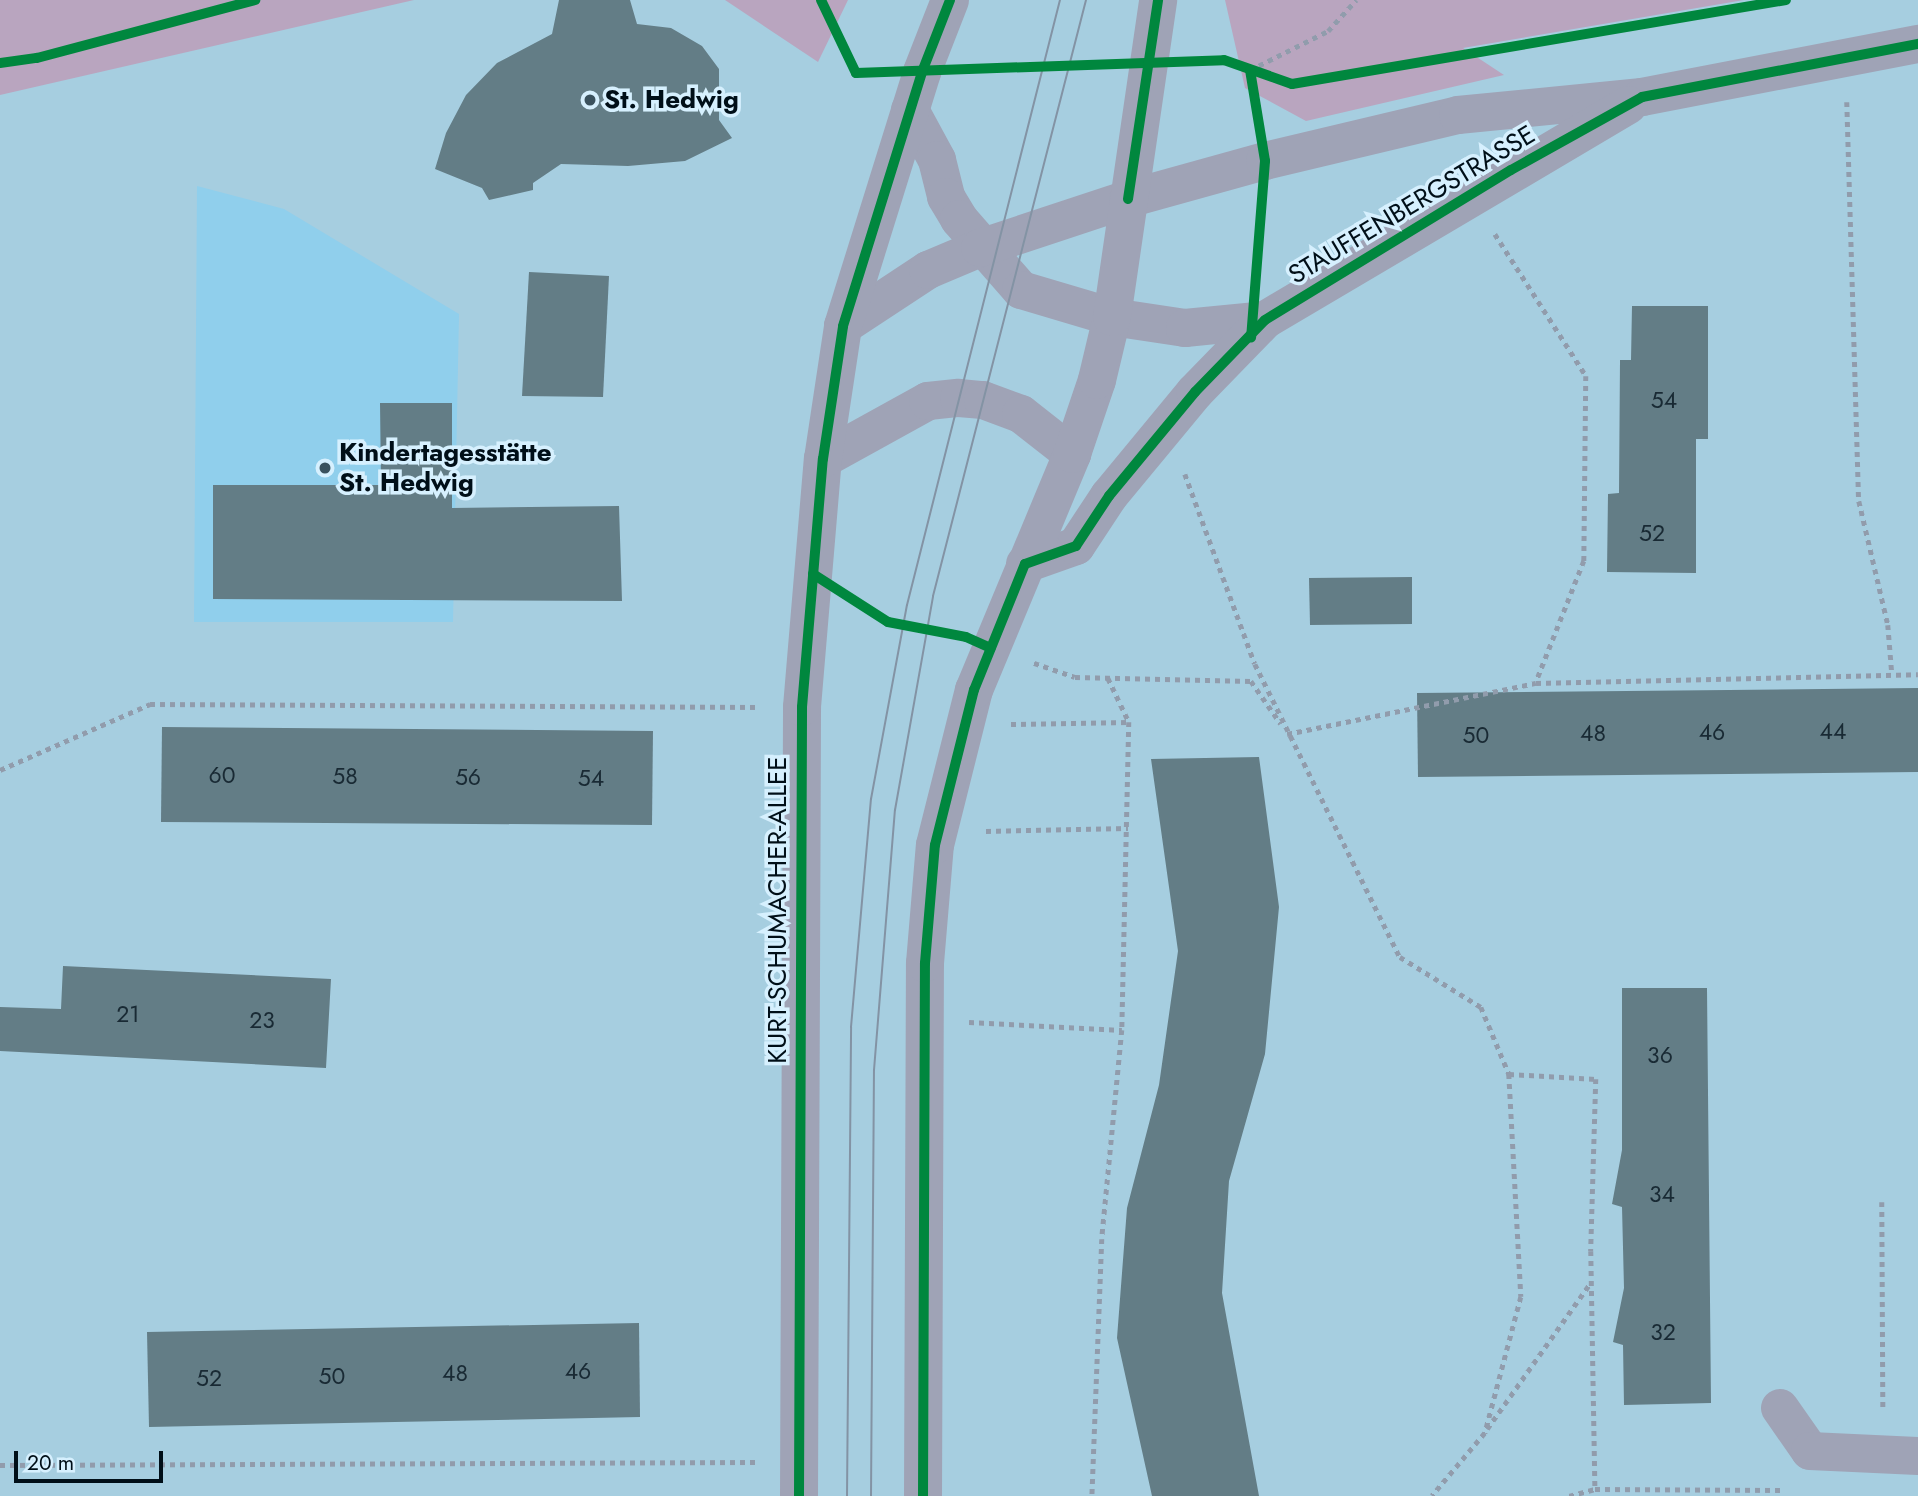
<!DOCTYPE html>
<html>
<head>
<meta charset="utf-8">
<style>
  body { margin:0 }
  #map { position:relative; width:1918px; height:1496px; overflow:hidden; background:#a6cee0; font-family:Jost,sans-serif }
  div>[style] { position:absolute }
  .built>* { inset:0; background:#90cfec }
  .green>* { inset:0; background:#b9a5bf }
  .building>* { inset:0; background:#637d86 }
  .path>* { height:4.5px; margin-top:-2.25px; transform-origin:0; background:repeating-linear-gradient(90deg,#919cac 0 5px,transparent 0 10px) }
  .minor>* { height:38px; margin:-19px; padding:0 19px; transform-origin:19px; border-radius:19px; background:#9fa3b6 }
  .tram>* { height:2px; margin:-1px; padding:0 1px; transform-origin:1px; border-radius:1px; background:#8393a4 }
  .cycleway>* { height:10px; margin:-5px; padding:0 5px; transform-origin:5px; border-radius:5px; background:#00873e }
  .dots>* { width:19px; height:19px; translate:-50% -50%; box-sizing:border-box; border:4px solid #d6f0fe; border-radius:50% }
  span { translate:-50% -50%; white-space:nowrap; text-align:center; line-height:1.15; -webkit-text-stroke:7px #d6f0fe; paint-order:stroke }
  .number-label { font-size:23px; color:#192a34 }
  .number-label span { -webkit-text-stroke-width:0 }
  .poi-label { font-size:26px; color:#000f18; font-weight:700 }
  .left { translate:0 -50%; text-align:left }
  .street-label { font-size:26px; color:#000f18 }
  .scale { position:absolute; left:14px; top:1451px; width:149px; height:32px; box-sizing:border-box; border:4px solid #000f18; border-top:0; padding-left:9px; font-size:21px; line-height:24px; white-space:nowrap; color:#000f18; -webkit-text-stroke:5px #d6f0fe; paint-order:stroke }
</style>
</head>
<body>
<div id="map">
  <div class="built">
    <i style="clip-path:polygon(197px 186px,284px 209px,459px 314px,453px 622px,194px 622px)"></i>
  </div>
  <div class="green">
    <i style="clip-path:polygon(0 0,414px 0,0 95px)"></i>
    <i style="clip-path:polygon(725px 0,848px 0,818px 62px)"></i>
    <i style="clip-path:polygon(1225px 0,1744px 0,1463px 48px,1504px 75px,1306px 121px,1245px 88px)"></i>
  </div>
  <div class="building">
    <i style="clip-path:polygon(559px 0,630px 0,637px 24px,671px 28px,702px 46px,719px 69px,719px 120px,732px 138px,685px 161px,628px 166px,561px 164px,533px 183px,533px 190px,489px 200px,482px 188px,435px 169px,446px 133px,466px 95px,497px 63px,552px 34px)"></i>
    <i style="clip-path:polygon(529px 272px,609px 276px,603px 397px,522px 396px)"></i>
    <i style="clip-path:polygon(1632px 306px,1708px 306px,1708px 439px,1696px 439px,1696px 573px,1607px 572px,1608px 494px,1619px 493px,1620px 360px,1631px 360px)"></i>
    <i style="clip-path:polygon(380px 403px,452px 403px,452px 508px,619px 506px,622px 601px,213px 599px,213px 485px,381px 485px)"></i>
    <i style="clip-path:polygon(1412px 577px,1412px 624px,1310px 625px,1309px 578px)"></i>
    <i style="clip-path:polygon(1918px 688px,1918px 772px,1418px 777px,1417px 693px)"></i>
    <i style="clip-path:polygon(162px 727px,653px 731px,652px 825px,161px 822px)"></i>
    <i style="clip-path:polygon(1259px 757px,1279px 907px,1265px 1054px,1229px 1181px,1222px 1293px,1259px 1496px,1152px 1496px,1117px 1338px,1127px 1208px,1159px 1085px,1178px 951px,1151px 759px)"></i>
    <i style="clip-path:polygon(63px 966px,331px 979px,326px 1068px,0 1051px,0 1007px,61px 1009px)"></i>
    <i style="clip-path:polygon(1622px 988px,1707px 988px,1711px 1403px,1624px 1405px,1623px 1345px,1613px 1342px,1624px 1288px,1622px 1207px,1612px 1204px,1622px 1150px)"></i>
    <i style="clip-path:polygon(639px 1323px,640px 1417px,149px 1427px,147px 1332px)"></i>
  </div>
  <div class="path">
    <i style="left:1250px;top:70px;width:87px;rotate:-26.6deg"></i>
    <i style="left:1328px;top:31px;width:42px;rotate:-47.9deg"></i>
    <i style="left:1847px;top:102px;width:399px;rotate:88.3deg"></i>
    <i style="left:1859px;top:501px;width:127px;rotate:76.8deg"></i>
    <i style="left:1888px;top:625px;width:49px;rotate:85.3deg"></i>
    <i style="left:1495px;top:234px;width:169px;rotate:57.3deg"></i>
    <i style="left:1586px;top:376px;width:185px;rotate:90.6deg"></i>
    <i style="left:1584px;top:561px;width:130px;rotate:111.6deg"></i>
    <i style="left:1185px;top:474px;width:202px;rotate:69.8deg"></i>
    <i style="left:1255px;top:664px;width:327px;rotate:63.7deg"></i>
    <i style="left:1400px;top:957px;width:95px;rotate:31.7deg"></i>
    <i style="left:1481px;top:1007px;width:73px;rotate:67.3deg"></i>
    <i style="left:1509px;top:1074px;width:223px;rotate:86.9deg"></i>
    <i style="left:1521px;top:1297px;width:141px;rotate:104.8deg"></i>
    <i style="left:1485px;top:1433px;width:82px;rotate:130.1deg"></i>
    <i style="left:1034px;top:663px;width:43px;rotate:18.9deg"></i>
    <i style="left:1075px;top:677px;width:176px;rotate:1.3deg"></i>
    <i style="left:1251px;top:681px;width:52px;rotate:55.1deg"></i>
    <i style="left:1108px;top:678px;width:49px;rotate:64.5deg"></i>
    <i style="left:1011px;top:724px;width:118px;rotate:-1deg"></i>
    <i style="left:1129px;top:722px;width:308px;rotate:91.3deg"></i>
    <i style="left:1122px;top:1030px;width:210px;rotate:95.5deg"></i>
    <i style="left:1102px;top:1239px;width:257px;rotate:92.2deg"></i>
    <i style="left:1287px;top:734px;width:254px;rotate:-11.6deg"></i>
    <i style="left:1536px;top:683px;width:382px;rotate:-1.3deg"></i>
    <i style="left:0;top:770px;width:164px;rotate:-23.7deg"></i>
    <i style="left:150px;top:704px;width:609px;rotate:0.28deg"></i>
    <i style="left:986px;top:831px;width:142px;rotate:-1.2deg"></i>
    <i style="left:969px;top:1022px;width:153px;rotate:3deg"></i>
    <i style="left:1509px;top:1074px;width:87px;rotate:3.3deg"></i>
    <i style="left:1596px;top:1079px;width:172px;rotate:91.7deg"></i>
    <i style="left:1591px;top:1251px;width:238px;rotate:89deg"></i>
    <i style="left:1882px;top:1202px;width:207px;rotate:89.7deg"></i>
    <i style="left:1487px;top:1429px;width:180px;rotate:-54.7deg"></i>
    <i style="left:0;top:1465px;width:755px;rotate:-0.23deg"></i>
    <i style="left:1569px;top:1496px;width:27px;rotate:-15deg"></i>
    <i style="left:1595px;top:1489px;width:189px;rotate:0.3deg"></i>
  </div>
  <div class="minor">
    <i style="left:910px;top:110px;width:57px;rotate:61.6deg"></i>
    <i style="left:937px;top:160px;width:38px;rotate:76deg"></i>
    <i style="left:946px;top:197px;width:26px;rotate:59deg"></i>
    <i style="left:959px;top:219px;width:94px;rotate:48.9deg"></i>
    <i style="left:1021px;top:290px;width:95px;rotate:16.5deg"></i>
    <i style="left:1112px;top:317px;width:74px;rotate:8.6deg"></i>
    <i style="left:1185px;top:328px;width:80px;rotate:-5.7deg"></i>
    <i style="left:843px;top:326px;width:102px;rotate:-33.4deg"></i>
    <i style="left:928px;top:270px;width:56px;rotate:-22.9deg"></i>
    <i style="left:980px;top:248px;width:156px;rotate:-18.3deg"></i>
    <i style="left:1128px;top:199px;width:142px;rotate:-15.5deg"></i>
    <i style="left:1265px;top:161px;width:198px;rotate:-13.4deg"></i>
    <i style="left:1458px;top:115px;width:185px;rotate:-5.6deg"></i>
    <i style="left:1642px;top:97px;width:281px;rotate:-10.9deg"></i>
    <i style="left:823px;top:459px;width:120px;rotate:-28.9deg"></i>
    <i style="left:928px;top:401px;width:31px;rotate:-6deg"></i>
    <i style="left:959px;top:398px;width:24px;rotate:5deg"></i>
    <i style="left:983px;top:400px;width:40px;rotate:20.2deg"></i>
    <i style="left:1021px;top:414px;width:65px;rotate:38.1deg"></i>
    <i style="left:1025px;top:564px;width:54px;rotate:-19.4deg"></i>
    <i style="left:1076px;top:546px;width:60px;rotate:-56.6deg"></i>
    <i style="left:1109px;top:496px;width:135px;rotate:-50.4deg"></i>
    <i style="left:1195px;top:392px;width:100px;rotate:-45.8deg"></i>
    <i style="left:1265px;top:320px;width:422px;rotate:-30.6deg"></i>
    <i style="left:1780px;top:1408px;width:52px;rotate:55.1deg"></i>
    <i style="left:1810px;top:1451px;width:108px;rotate:2.7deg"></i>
    <i style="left:799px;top:1496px;width:789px;rotate:-89.78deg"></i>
    <i style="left:802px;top:707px;width:249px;rotate:-85.2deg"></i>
    <i style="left:823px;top:459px;width:134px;rotate:-81.4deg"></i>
    <i style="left:843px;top:326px;width:266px;rotate:-72.7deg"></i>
    <i style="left:922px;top:72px;width:77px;rotate:-68.7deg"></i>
    <i style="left:923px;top:1496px;width:533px;rotate:-89.79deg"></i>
    <i style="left:925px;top:963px;width:118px;rotate:-85.2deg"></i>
    <i style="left:935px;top:845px;width:160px;rotate:-75.9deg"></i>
    <i style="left:974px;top:690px;width:256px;rotate:-67.4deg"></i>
    <i style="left:1072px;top:454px;width:78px;rotate:-71.3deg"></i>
    <i style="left:1097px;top:380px;width:65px;rotate:-76.6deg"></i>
    <i style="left:1112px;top:317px;width:320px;rotate:-81.7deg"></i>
  </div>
  <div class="tram">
    <i style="left:847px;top:1496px;width:469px;rotate:-89.5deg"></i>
    <i style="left:851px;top:1027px;width:229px;rotate:-85deg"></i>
    <i style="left:871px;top:799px;width:197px;rotate:-79.5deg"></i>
    <i style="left:907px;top:605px;width:624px;rotate:-75.81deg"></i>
    <i style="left:871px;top:1496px;width:426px;rotate:-89.6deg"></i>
    <i style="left:874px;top:1070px;width:261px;rotate:-85.4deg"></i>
    <i style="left:895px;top:810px;width:217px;rotate:-79.9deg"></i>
    <i style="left:933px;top:596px;width:615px;rotate:-75.6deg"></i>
  </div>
  <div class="cycleway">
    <i style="left:821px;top:0;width:81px;rotate:64.4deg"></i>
    <i style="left:856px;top:73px;width:368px;rotate:-2deg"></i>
    <i style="left:1224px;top:60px;width:72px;rotate:19.4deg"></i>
    <i style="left:1292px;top:84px;width:501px;rotate:-9.65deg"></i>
    <i style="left:0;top:63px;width:37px;rotate:-8deg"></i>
    <i style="left:37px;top:58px;width:226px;rotate:-14.9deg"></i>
    <i style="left:1250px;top:70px;width:92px;rotate:80.6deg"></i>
    <i style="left:1265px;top:161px;width:177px;rotate:94.5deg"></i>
    <i style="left:1128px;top:199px;width:201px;rotate:-81.4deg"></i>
    <i style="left:813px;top:574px;width:89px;rotate:32.6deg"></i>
    <i style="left:888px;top:622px;width:79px;rotate:10.9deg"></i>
    <i style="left:966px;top:637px;width:27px;rotate:24deg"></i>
    <i style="left:799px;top:1496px;width:789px;rotate:-89.78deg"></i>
    <i style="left:802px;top:707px;width:249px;rotate:-85.2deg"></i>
    <i style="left:823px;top:459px;width:134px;rotate:-81.4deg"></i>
    <i style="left:843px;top:326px;width:266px;rotate:-72.7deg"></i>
    <i style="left:922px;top:72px;width:77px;rotate:-68.7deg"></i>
    <i style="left:923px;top:1496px;width:533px;rotate:-89.79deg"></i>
    <i style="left:925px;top:963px;width:118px;rotate:-85.2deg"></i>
    <i style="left:935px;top:845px;width:160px;rotate:-75.9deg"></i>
    <i style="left:974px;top:690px;width:136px;rotate:-68deg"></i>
    <i style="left:1025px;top:564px;width:54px;rotate:-19.4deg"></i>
    <i style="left:1076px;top:546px;width:60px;rotate:-56.6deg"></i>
    <i style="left:1109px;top:496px;width:135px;rotate:-50.4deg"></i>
    <i style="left:1195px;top:392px;width:100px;rotate:-45.8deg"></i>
    <i style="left:1265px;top:320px;width:288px;rotate:-31.4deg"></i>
    <i style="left:1511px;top:170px;width:150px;rotate:-29.1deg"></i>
    <i style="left:1642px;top:97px;width:281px;rotate:-10.9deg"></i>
  </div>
  <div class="dots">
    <i style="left:590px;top:100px;background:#3a525e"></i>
    <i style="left:325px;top:468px;background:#3a525e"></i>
  </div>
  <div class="number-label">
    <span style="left:1664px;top:400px">54</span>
    <span style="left:1652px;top:533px">52</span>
    <span style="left:1833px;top:731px">44</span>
    <span style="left:1712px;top:732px">46</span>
    <span style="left:1593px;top:733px">48</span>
    <span style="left:1476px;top:735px">50</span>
    <span style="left:222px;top:775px">60</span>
    <span style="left:345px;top:776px">58</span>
    <span style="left:468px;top:777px">56</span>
    <span style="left:591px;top:778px">54</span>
    <span style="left:128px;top:1014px">21</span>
    <span style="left:262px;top:1020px">23</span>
    <span style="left:1660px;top:1055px">36</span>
    <span style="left:1662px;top:1194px">34</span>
    <span style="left:1663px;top:1332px">32</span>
    <span style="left:578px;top:1371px">46</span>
    <span style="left:455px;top:1373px">48</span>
    <span style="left:332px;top:1376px">50</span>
    <span style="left:209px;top:1378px">52</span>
  </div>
  <div class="poi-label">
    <span class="left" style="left:604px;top:100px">St. Hedwig</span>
    <span class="left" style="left:339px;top:468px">Kindertagesstätte<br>St. Hedwig</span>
  </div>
  <div class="street-label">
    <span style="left:1412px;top:205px;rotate:-31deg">STAUFFENBERGSTRASSE</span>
    <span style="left:778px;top:910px;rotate:-90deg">KURT-SCHUMACHER-ALLEE</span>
  </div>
  <div class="scale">20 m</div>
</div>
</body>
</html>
